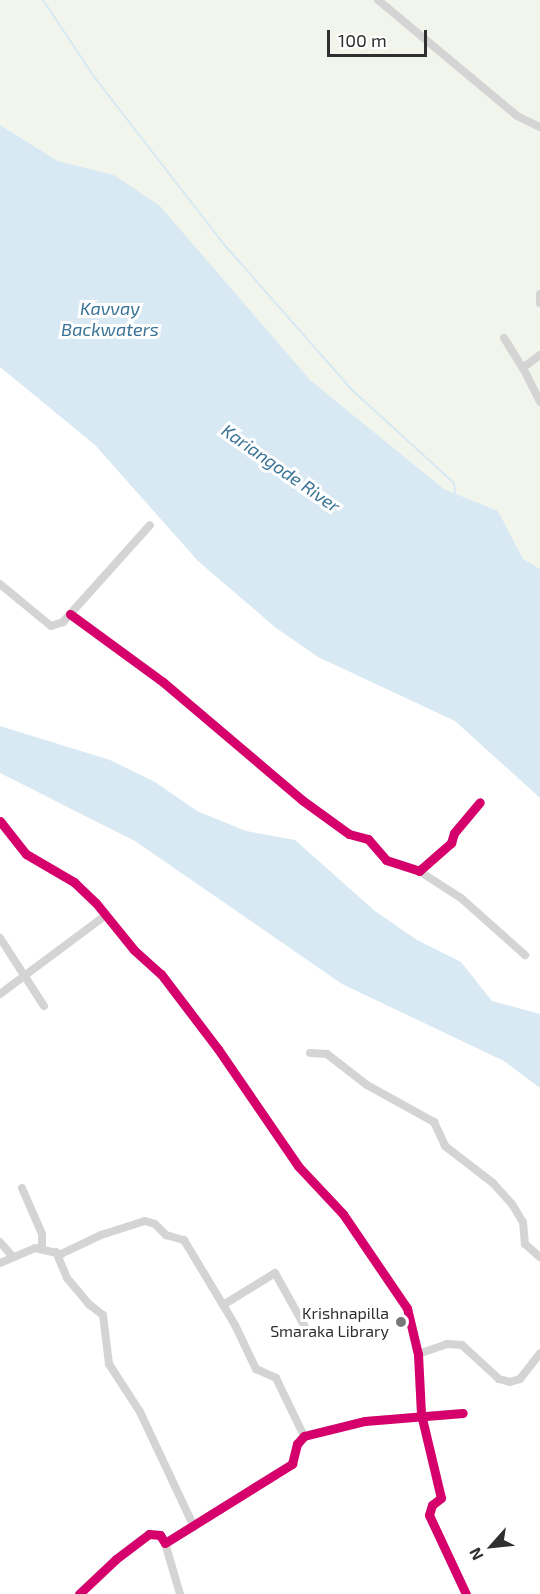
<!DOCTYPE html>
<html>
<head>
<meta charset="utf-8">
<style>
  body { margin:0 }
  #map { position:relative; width:540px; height:1594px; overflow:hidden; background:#fff; font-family:"Exo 2",sans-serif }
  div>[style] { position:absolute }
  .green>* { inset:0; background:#f1f5ec }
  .water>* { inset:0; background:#d8e9f3 }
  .stream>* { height:2px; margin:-1px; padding:0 1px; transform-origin:1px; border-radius:1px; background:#d8e9f3 }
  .minor>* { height:8px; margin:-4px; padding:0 4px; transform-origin:4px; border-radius:4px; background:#d4d4d4 }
  .cycleway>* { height:9px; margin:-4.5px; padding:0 4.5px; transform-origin:4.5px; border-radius:4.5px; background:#d6006c }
  .dots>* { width:16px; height:16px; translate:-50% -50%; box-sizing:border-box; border:3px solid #fff; border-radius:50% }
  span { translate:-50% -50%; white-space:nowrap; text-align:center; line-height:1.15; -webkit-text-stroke:6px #fff; paint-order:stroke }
  .poi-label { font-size:16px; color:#2f2f2f }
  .right { translate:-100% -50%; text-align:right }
  .water-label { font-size:18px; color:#397396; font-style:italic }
  .north { position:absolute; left:462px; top:1516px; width:60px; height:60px; -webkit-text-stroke:4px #fff; paint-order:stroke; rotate:243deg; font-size:16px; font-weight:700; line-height:24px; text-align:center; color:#2f2f2f }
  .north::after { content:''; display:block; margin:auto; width:21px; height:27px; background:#2f2f2f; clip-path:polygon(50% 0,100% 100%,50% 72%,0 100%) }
  .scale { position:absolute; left:327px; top:30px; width:100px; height:27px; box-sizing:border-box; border:3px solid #2f2f2f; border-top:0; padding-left:8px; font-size:18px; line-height:21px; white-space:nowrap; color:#2f2f2f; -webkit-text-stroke:4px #fff; paint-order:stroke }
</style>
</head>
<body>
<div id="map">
  <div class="green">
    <i style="clip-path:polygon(0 0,540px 0,540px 569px,523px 559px,498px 511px,444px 489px,310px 380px,195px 250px,114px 175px,58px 161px,0 125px)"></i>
  </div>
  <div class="water">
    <i style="clip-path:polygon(0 125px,58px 161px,114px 175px,160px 206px,310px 380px,444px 489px,498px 511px,523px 559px,540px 569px,540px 798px,455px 721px,318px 657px,276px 628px,198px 561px,95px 445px,0 367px)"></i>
    <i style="clip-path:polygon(0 726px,110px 760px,155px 782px,197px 811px,246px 831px,295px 840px,375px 911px,417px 940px,461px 962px,492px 1001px,540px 1014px,540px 1088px,504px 1061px,342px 984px,135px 841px,0 773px)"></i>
  </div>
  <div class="stream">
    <i style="left:43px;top:0;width:94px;rotate:56.3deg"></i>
    <i style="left:95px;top:78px;width:207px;rotate:52.2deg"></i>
    <i style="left:222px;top:242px;width:196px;rotate:48.7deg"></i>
    <i style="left:351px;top:389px;width:139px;rotate:42.4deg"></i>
    <i style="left:454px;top:483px;width:12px;rotate:85deg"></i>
  </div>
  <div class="minor">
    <i style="left:378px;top:0;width:181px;rotate:39.8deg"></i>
    <i style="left:517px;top:116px;width:25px;rotate:26deg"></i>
    <i style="left:540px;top:294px;width:9px;rotate:90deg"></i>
    <i style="left:504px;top:338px;width:36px;rotate:58deg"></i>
    <i style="left:540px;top:355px;width:21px;rotate:143deg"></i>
    <i style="left:523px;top:368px;width:38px;rotate:63deg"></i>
    <i style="left:0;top:584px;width:66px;rotate:39.5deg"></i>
    <i style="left:51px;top:626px;width:13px;rotate:-18deg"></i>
    <i style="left:63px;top:622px;width:130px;rotate:-48.1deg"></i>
    <i style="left:70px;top:614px;width:115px;rotate:36.2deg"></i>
    <i style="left:163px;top:682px;width:182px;rotate:40.3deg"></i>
    <i style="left:302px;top:800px;width:58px;rotate:35.9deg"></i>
    <i style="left:349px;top:834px;width:20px;rotate:15deg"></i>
    <i style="left:368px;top:839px;width:28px;rotate:49deg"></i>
    <i style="left:386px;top:860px;width:35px;rotate:18deg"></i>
    <i style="left:419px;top:871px;width:43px;rotate:-41.2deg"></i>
    <i style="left:451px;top:843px;width:10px;rotate:-73deg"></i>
    <i style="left:454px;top:833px;width:40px;rotate:-50deg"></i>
    <i style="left:0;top:821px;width:42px;rotate:51.8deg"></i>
    <i style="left:26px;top:854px;width:56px;rotate:30.3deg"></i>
    <i style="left:74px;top:882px;width:30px;rotate:44deg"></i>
    <i style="left:96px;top:903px;width:60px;rotate:51deg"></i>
    <i style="left:134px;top:950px;width:36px;rotate:42deg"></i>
    <i style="left:161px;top:974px;width:94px;rotate:52.8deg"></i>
    <i style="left:218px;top:1049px;width:142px;rotate:55.6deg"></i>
    <i style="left:298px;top:1166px;width:66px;rotate:46.8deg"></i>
    <i style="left:343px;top:1214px;width:114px;rotate:55.8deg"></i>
    <i style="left:407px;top:1308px;width:47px;rotate:76.6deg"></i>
    <i style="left:418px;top:1354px;width:60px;rotate:87.1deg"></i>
    <i style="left:421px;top:1414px;width:86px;rotate:76.6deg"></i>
    <i style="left:441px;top:1498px;width:11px;rotate:142deg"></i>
    <i style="left:432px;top:1505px;width:10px;rotate:107deg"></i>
    <i style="left:429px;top:1515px;width:87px;rotate:64.9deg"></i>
    <i style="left:419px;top:871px;width:50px;rotate:32.7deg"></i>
    <i style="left:461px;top:898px;width:86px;rotate:41.7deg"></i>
    <i style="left:0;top:938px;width:81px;rotate:57.1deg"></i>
    <i style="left:0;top:994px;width:132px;rotate:-36.7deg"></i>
    <i style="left:310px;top:1053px;width:17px;rotate:3deg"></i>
    <i style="left:327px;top:1054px;width:51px;rotate:37.8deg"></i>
    <i style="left:367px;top:1085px;width:77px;rotate:28.9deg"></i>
    <i style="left:434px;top:1122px;width:26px;rotate:65deg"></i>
    <i style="left:445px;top:1146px;width:61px;rotate:37.6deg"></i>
    <i style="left:493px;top:1183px;width:28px;rotate:48deg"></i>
    <i style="left:512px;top:1204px;width:21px;rotate:59deg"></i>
    <i style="left:523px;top:1222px;width:22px;rotate:85deg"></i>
    <i style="left:525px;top:1244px;width:20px;rotate:41deg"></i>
    <i style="left:22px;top:1188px;width:50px;rotate:66.5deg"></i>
    <i style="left:42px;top:1234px;width:14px;rotate:90deg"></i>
    <i style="left:0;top:1242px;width:18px;rotate:49deg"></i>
    <i style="left:56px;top:1252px;width:28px;rotate:67deg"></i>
    <i style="left:67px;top:1278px;width:35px;rotate:50deg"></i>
    <i style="left:90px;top:1305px;width:16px;rotate:38deg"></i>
    <i style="left:103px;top:1315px;width:49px;rotate:83deg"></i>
    <i style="left:109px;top:1364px;width:57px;rotate:57.1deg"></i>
    <i style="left:140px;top:1412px;width:127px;rotate:64.8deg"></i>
    <i style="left:0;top:1263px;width:38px;rotate:-23deg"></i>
    <i style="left:35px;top:1248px;width:27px;rotate:13deg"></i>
    <i style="left:61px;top:1254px;width:44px;rotate:-25.4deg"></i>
    <i style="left:101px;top:1235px;width:46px;rotate:-17.7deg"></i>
    <i style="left:145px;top:1221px;width:10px;rotate:17deg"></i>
    <i style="left:155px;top:1224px;width:16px;rotate:45deg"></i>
    <i style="left:166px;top:1235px;width:19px;rotate:16deg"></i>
    <i style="left:184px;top:1240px;width:99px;rotate:59deg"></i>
    <i style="left:235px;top:1325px;width:49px;rotate:64.5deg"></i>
    <i style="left:256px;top:1369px;width:22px;rotate:24deg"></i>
    <i style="left:276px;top:1378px;width:64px;rotate:64.2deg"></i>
    <i style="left:223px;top:1305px;width:61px;rotate:-31.6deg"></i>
    <i style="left:275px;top:1273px;width:70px;rotate:60.9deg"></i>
    <i style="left:418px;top:1354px;width:31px;rotate:-19deg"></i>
    <i style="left:447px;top:1344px;width:15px;rotate:4deg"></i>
    <i style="left:462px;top:1345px;width:50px;rotate:42.6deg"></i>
    <i style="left:499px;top:1379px;width:11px;rotate:15deg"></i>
    <i style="left:510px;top:1382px;width:10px;rotate:-17deg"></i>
    <i style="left:520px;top:1379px;width:33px;rotate:-52deg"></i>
    <i style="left:165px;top:1543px;width:53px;rotate:73.6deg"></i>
    <i style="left:79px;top:1594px;width:51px;rotate:-43.4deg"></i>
    <i style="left:116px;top:1559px;width:41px;rotate:-37.1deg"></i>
    <i style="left:149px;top:1534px;width:11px;rotate:5deg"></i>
    <i style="left:160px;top:1535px;width:9px;rotate:58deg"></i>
    <i style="left:165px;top:1543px;width:150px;rotate:-31.9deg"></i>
    <i style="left:292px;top:1464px;width:21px;rotate:-76deg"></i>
    <i style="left:297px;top:1444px;width:11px;rotate:-49deg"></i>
    <i style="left:304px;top:1436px;width:63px;rotate:-13.8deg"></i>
    <i style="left:365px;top:1421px;width:98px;rotate:-4.7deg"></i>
  </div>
  <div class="cycleway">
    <i style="left:70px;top:614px;width:115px;rotate:36.2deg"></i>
    <i style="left:163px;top:682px;width:182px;rotate:40.3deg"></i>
    <i style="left:302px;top:800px;width:58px;rotate:35.9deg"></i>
    <i style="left:349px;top:834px;width:20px;rotate:15deg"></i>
    <i style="left:368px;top:839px;width:28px;rotate:49deg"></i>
    <i style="left:386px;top:860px;width:35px;rotate:18deg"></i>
    <i style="left:419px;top:871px;width:43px;rotate:-41.2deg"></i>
    <i style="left:451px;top:843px;width:10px;rotate:-73deg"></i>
    <i style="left:454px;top:833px;width:40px;rotate:-50deg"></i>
    <i style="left:0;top:821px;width:42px;rotate:51.8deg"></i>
    <i style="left:26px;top:854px;width:56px;rotate:30.3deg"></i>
    <i style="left:74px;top:882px;width:30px;rotate:44deg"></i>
    <i style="left:96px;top:903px;width:60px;rotate:51deg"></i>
    <i style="left:134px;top:950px;width:36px;rotate:42deg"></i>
    <i style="left:161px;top:974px;width:94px;rotate:52.8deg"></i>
    <i style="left:218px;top:1049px;width:142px;rotate:55.6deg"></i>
    <i style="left:298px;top:1166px;width:66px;rotate:46.8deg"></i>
    <i style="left:343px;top:1214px;width:114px;rotate:55.8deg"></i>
    <i style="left:407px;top:1308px;width:47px;rotate:76.6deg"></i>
    <i style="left:418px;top:1354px;width:60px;rotate:87.1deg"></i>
    <i style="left:421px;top:1414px;width:86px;rotate:76.6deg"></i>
    <i style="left:441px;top:1498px;width:11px;rotate:142deg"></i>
    <i style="left:432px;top:1505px;width:10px;rotate:107deg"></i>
    <i style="left:429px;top:1515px;width:87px;rotate:64.9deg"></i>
    <i style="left:79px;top:1594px;width:51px;rotate:-43.4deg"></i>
    <i style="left:116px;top:1559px;width:41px;rotate:-37.1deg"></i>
    <i style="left:149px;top:1534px;width:11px;rotate:5deg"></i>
    <i style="left:160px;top:1535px;width:9px;rotate:58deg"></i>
    <i style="left:165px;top:1543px;width:150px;rotate:-31.9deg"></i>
    <i style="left:292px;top:1464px;width:21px;rotate:-76deg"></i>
    <i style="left:297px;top:1444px;width:11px;rotate:-49deg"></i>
    <i style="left:304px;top:1436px;width:63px;rotate:-13.8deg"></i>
    <i style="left:365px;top:1421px;width:98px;rotate:-4.7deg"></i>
  </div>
  <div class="dots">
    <i style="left:401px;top:1322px;background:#787878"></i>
  </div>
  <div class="poi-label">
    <span class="right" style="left:389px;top:1322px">Krishnapilla<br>Smaraka Library</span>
  </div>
  <div class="water-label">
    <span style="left:110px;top:319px">Kavvay<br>Backwaters</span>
    <span style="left:281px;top:468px;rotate:35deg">Kariangode River</span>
  </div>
  <div class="north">N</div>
  <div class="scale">100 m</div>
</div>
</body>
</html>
